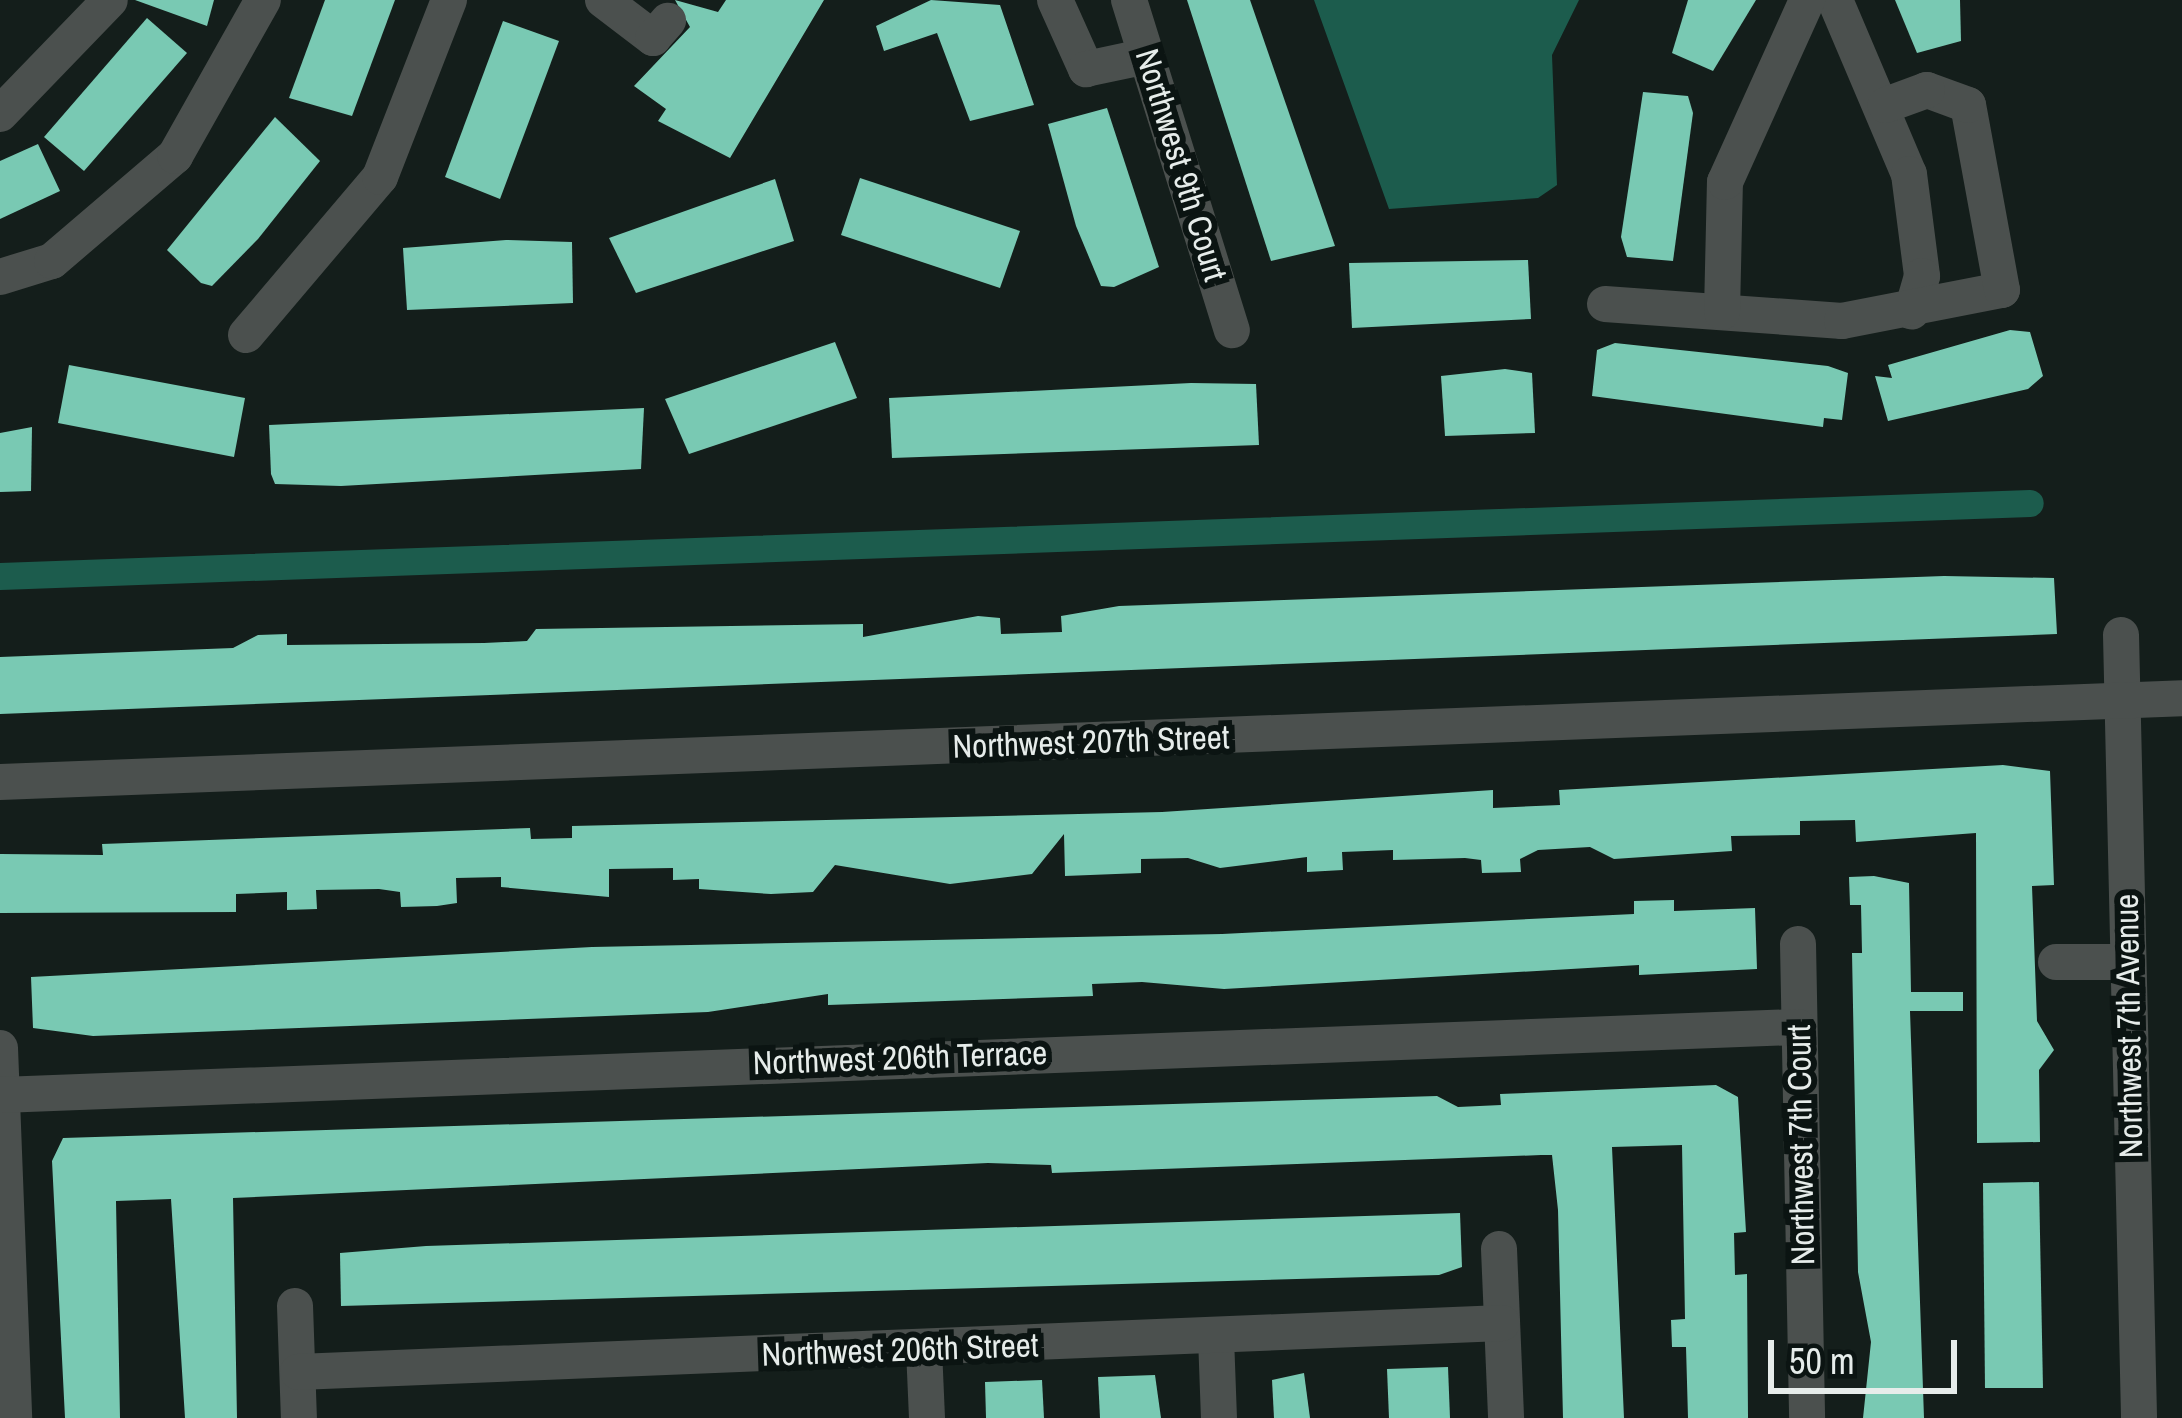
<!DOCTYPE html>
<html>
<head>
<meta charset="utf-8">
<style>
  body { margin:0 }
  #map { position:relative; width:2182px; height:1418px; overflow:hidden; background:#141e1b; font-family:"Archivo Narrow",sans-serif }
  div>[style] { position:absolute }
  .water>* { inset:0; background:#1c5c4d }
  .canal>* { height:27px; margin:-13.5px; padding:0 13.5px; transform-origin:13.5px; border-radius:13.5px; background:#1c5c4d }
  .building>* { inset:0; background:#79c9b3 }
  .minor>* { height:36px; margin:-18px; padding:0 18px; transform-origin:18px; border-radius:18px; background:#4b504e }
  span { translate:-50% -50%; white-space:nowrap; text-align:center; line-height:1.15; -webkit-text-stroke:12px #0b1412; paint-order:stroke }
  .street-label { font-size:33px; color:#e6ecea }
  .scale { position:absolute; left:1768px; top:1340px; width:189px; height:54px; box-sizing:border-box; border:6px solid #e6ecea; border-top:0; padding-left:15px; font-size:36px; line-height:42px; white-space:nowrap; color:#e6ecea; -webkit-text-stroke:9px #0b1412; paint-order:stroke }
</style>
</head>
<body>
<div id="map">
  <div class="water">
    <i style="clip-path:polygon(1314px 0,1579px 0,1552px 55px,1557px 185px,1538px 198px,1389px 209px)"></i>
  </div>
  <div class="canal">
    <i style="left:0;top:576px;width:2031px;rotate:-2.06deg"></i>
  </div>
  <div class="building">
    <i style="clip-path:polygon(135px 0,214px 0,207px 26px)"></i>
    <i style="clip-path:polygon(325px 0,395px 0,352px 116px,289px 98px)"></i>
    <i style="clip-path:polygon(675px 0,718px 12px,726px 0,824px 0,730px 158px,658px 121px,666px 109px,634px 86px,690px 27px)"></i>
    <i style="clip-path:polygon(931px 0,1000px 5px,1034px 105px,970px 121px,937px 33px,884px 51px,876px 26px)"></i>
    <i style="clip-path:polygon(1187px 0,1250px 0,1335px 246px,1271px 261px)"></i>
    <i style="clip-path:polygon(1688px 0,1756px 0,1713px 71px,1672px 53px)"></i>
    <i style="clip-path:polygon(1895px 0,1960px 0,1961px 41px,1917px 53px)"></i>
    <i style="clip-path:polygon(147px 18px,187px 53px,84px 171px,44px 137px)"></i>
    <i style="clip-path:polygon(503px 21px,559px 41px,500px 199px,445px 177px)"></i>
    <i style="clip-path:polygon(1643px 92px,1688px 96px,1693px 113px,1673px 261px,1627px 257px,1621px 237px)"></i>
    <i style="clip-path:polygon(1107px 108px,1159px 267px,1114px 287px,1101px 286px,1076px 226px,1048px 124px)"></i>
    <i style="clip-path:polygon(275px 117px,320px 161px,258px 239px,212px 286px,201px 283px,167px 250px)"></i>
    <i style="clip-path:polygon(38px 144px,60px 191px,0 219px,0 161px)"></i>
    <i style="clip-path:polygon(860px 178px,1020px 231px,1000px 288px,841px 235px)"></i>
    <i style="clip-path:polygon(775px 179px,794px 241px,636px 293px,609px 238px)"></i>
    <i style="clip-path:polygon(506px 240px,572px 242px,573px 303px,407px 310px,403px 248px)"></i>
    <i style="clip-path:polygon(1528px 260px,1531px 319px,1352px 328px,1349px 263px)"></i>
    <i style="clip-path:polygon(2010px 330px,2030px 332px,2043px 376px,2028px 389px,1888px 421px,1875px 376px,1892px 378px,1888px 365px)"></i>
    <i style="clip-path:polygon(835px 342px,857px 398px,689px 454px,665px 399px)"></i>
    <i style="clip-path:polygon(1615px 343px,1828px 366px,1848px 373px,1842px 420px,1824px 418px,1823px 427px,1592px 396px,1597px 350px)"></i>
    <i style="clip-path:polygon(69px 365px,245px 398px,234px 457px,58px 423px)"></i>
    <i style="clip-path:polygon(1505px 369px,1532px 373px,1535px 433px,1445px 436px,1441px 376px)"></i>
    <i style="clip-path:polygon(1191px 383px,1256px 384px,1259px 445px,892px 458px,889px 398px)"></i>
    <i style="clip-path:polygon(644px 408px,641px 469px,341px 486px,275px 484px,271px 474px,269px 425px)"></i>
    <i style="clip-path:polygon(32px 427px,31px 491px,0 492px,0 433px)"></i>
    <i style="clip-path:polygon(1944px 576px,2054px 578px,2057px 634px,0 714px,0 657px,233px 648px,258px 635px,287px 634px,287px 645px,484px 643px,527px 641px,536px 629px,863px 624px,863px 637px,978px 616px,1000px 618px,1001px 634px,1062px 632px,1061px 616px,1119px 606px)"></i>
    <i style="clip-path:polygon(2003px 765px,2050px 771px,2054px 885px,2032px 886px,2037px 1021px,2054px 1050px,2039px 1070px,2040px 1142px,1977px 1143px,1976px 833px,1856px 842px,1855px 820px,1800px 821px,1800px 835px,1731px 836px,1732px 851px,1614px 859px,1590px 847px,1538px 850px,1520px 859px,1521px 872px,1482px 873px,1481px 860px,1465px 858px,1393px 860px,1393px 850px,1342px 852px,1343px 870px,1307px 872px,1307px 857px,1220px 868px,1188px 858px,1141px 859px,1141px 873px,1065px 876px,1064px 834px,1032px 874px,950px 884px,835px 865px,813px 892px,771px 894px,699px 889px,699px 879px,673px 880px,673px 868px,609px 869px,609px 897px,501px 887px,501px 877px,456px 878px,457px 903px,437px 906px,401px 907px,400px 892px,379px 889px,316px 890px,317px 909px,287px 910px,287px 892px,236px 894px,236px 912px,0 913px,0 854px,103px 855px,102px 844px,530px 828px,531px 839px,572px 838px,572px 826px,1162px 812px,1493px 790px,1493px 808px,1560px 805px,1559px 790px)"></i>
    <i style="clip-path:polygon(1874px 876px,1909px 883px,1911px 992px,1963px 992px,1963px 1011px,1910px 1011px,1924px 1418px,1863px 1418px,1871px 1342px,1858px 1272px,1852px 953px,1862px 953px,1861px 905px,1850px 905px,1849px 877px)"></i>
    <i style="clip-path:polygon(1674px 900px,1674px 911px,1755px 908px,1757px 969px,1639px 975px,1639px 965px,1224px 989px,1142px 982px,1092px 984px,1093px 996px,828px 1005px,828px 994px,708px 1012px,93px 1036px,33px 1028px,31px 977px,592px 947px,1222px 934px,1634px 914px,1634px 901px)"></i>
    <i style="clip-path:polygon(1716px 1085px,1738px 1097px,1746px 1232px,1734px 1233px,1735px 1275px,1747px 1274px,1748px 1418px,1688px 1418px,1686px 1347px,1672px 1347px,1671px 1320px,1685px 1319px,1682px 1145px,1612px 1147px,1624px 1418px,1563px 1418px,1558px 1210px,1552px 1155px,1541px 1155px,1052px 1173px,1051px 1165px,988px 1163px,233px 1198px,237px 1418px,185px 1418px,171px 1199px,116px 1201px,120px 1418px,65px 1418px,52px 1161px,63px 1138px,1437px 1096px,1458px 1107px,1501px 1105px,1500px 1094px)"></i>
    <i style="clip-path:polygon(2039px 1182px,2043px 1388px,1985px 1388px,1983px 1183px)"></i>
    <i style="clip-path:polygon(1460px 1213px,1462px 1267px,1439px 1275px,341px 1306px,340px 1253px,426px 1246px)"></i>
    <i style="clip-path:polygon(1448px 1367px,1450px 1418px,1389px 1418px,1387px 1369px)"></i>
    <i style="clip-path:polygon(1304px 1373px,1310px 1418px,1274px 1418px,1272px 1380px)"></i>
    <i style="clip-path:polygon(1155px 1375px,1161px 1418px,1100px 1418px,1098px 1377px)"></i>
    <i style="clip-path:polygon(1042px 1380px,1044px 1418px,986px 1418px,985px 1382px)"></i>
  </div>
  <div class="minor">
    <i style="left:603px;top:0;width:63px;rotate:37.2deg"></i>
    <i style="left:653px;top:38px;width:23px;rotate:-49deg"></i>
    <i style="left:1055px;top:0;width:76px;rotate:65.8deg"></i>
    <i style="left:1086px;top:69px;width:62px;rotate:-12deg"></i>
    <i style="left:1129px;top:0;width:346px;rotate:72.7deg"></i>
    <i style="left:1835px;top:0;width:189px;rotate:67deg"></i>
    <i style="left:1909px;top:174px;width:103px;rotate:82.7deg"></i>
    <i style="left:1922px;top:276px;width:37px;rotate:106deg"></i>
    <i style="left:0;top:114px;width:158px;rotate:-46deg"></i>
    <i style="left:0;top:277px;width:54px;rotate:-17.1deg"></i>
    <i style="left:52px;top:261px;width:162px;rotate:-40.5deg"></i>
    <i style="left:175px;top:156px;width:179px;rotate:-60.6deg"></i>
    <i style="left:1605px;top:304px;width:238px;rotate:4.1deg"></i>
    <i style="left:1842px;top:321px;width:163px;rotate:-11deg"></i>
    <i style="left:2002px;top:290px;width:188px;rotate:-100.4deg"></i>
    <i style="left:1968px;top:105px;width:44px;rotate:-159.9deg"></i>
    <i style="left:1927px;top:90px;width:44px;rotate:159.9deg"></i>
    <i style="left:1722px;top:312px;width:130px;rotate:-88.7deg"></i>
    <i style="left:1725px;top:182px;width:200px;rotate:-65.7deg"></i>
    <i style="left:246px;top:335px;width:207px;rotate:-49.7deg"></i>
    <i style="left:380px;top:177px;width:190px;rotate:-68.7deg"></i>
    <i style="left:2121px;top:635px;width:783px;rotate:88.68deg"></i>
    <i style="left:0;top:782px;width:2184px;rotate:-2.2deg"></i>
    <i style="left:1798px;top:944px;width:474px;rotate:88.9deg"></i>
    <i style="left:2056px;top:962px;width:72px"></i>
    <i style="left:0;top:1048px;width:370px;rotate:87.8deg"></i>
    <i style="left:1px;top:1095px;width:1798px;rotate:-2.17deg"></i>
    <i style="left:1499px;top:1249px;width:169px;rotate:87.6deg"></i>
    <i style="left:295px;top:1306px;width:112px;rotate:88deg"></i>
    <i style="left:1216px;top:1337px;width:81px;rotate:87.9deg"></i>
    <i style="left:924px;top:1349px;width:69px;rotate:87.5deg"></i>
    <i style="left:298px;top:1372px;width:1205px;rotate:-2.33deg"></i>
  </div>
  <div class="street-label">
    <span style="left:1181px;top:165px;rotate:73deg">Northwest 9th Court</span>
    <span style="left:1091px;top:742px;rotate:-2deg">Northwest 207th Street</span>
    <span style="left:2129px;top:1026px;rotate:-91deg">Northwest 7th Avenue</span>
    <span style="left:900px;top:1058px;rotate:-2deg">Northwest 206th Terrace</span>
    <span style="left:1801px;top:1145px;rotate:-91deg">Northwest 7th Court</span>
    <span style="left:900px;top:1350px;rotate:-2deg">Northwest 206th Street</span>
  </div>
  <div class="scale">50 m</div>
</div>
</body>
</html>
